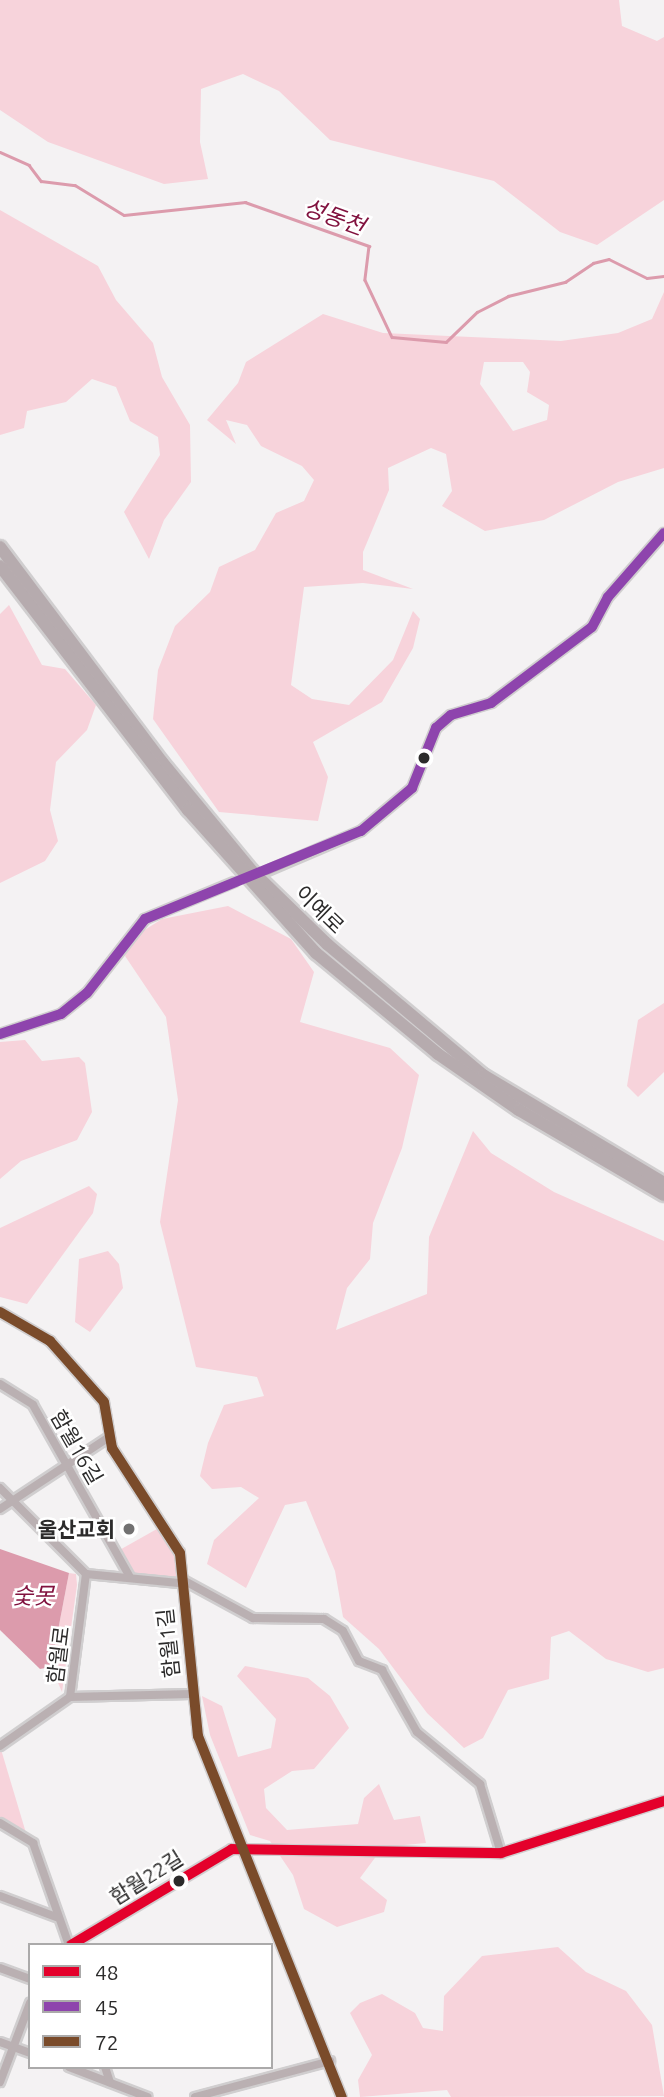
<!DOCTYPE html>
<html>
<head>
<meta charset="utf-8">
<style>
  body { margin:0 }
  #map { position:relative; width:664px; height:2097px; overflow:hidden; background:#f4f2f3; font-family:Ubuntu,"Noto Sans KR",sans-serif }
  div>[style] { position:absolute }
  .green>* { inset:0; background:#f7d3db }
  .water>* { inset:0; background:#dc9bac }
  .stream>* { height:2.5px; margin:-1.25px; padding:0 1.25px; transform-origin:1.25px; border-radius:1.25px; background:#dc9bac }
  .roads { filter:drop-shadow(2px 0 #d0cecf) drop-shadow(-2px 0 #d0cecf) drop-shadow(0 2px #d0cecf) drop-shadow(0 -2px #d0cecf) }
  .minor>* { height:8px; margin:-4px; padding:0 4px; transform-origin:4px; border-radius:4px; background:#bab0b2 }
  .highway>* { height:12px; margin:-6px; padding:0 6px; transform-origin:6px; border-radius:6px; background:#b6abae }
  .bus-1>* { height:10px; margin:-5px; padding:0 5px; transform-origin:5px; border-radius:5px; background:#e4002b }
  .bus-2>* { height:10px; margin:-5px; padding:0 5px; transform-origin:5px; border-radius:5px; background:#8e44ad }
  .bus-3>* { height:10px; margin:-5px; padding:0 5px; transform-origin:5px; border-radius:5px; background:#7a4b2a }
  .dots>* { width:19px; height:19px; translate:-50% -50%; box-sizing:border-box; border:4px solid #fff; border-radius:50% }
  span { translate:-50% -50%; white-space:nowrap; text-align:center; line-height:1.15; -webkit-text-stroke:5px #fff; paint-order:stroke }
  .street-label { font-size:21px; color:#2c2b2b }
  .poi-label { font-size:21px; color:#2c2b2b; font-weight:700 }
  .right { translate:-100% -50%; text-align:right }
  .water-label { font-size:23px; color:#81123f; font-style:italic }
  .legend { position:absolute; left:28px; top:1943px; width:245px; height:126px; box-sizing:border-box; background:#fff; border:2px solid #abaaaa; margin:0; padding:9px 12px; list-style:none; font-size:21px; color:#2c2b2b }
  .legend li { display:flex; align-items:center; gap:14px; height:35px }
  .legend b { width:35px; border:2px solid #abaaaa }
</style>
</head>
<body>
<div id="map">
  <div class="green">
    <i style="clip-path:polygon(0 0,619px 0,622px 26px,657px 41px,664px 37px,664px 200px,597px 245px,560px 232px,494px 181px,330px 140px,279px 91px,243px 74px,201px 89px,200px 142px,208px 179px,164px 184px,48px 142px,0 110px)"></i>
    <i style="clip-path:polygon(0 210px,98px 266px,116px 300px,153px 343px,162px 377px,190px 425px,191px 482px,164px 520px,149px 559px,124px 512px,160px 455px,158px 437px,130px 421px,116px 387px,92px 379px,66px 402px,27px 411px,24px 428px,0 435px)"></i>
    <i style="clip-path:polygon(evenodd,664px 292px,664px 468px,618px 482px,544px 520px,485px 531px,442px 506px,452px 491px,446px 454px,431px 448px,388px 468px,389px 490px,363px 552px,363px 570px,413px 589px,363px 583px,304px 587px,291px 685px,312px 699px,349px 705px,393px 660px,413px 611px,420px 619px,413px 648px,382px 702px,313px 742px,328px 777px,318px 821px,219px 812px,153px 719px,158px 670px,175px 626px,210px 592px,219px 567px,255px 550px,276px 513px,304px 501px,314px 480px,302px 466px,261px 446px,247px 425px,226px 420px,236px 444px,207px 420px,238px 383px,246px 362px,323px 314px,383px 333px,561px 341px,618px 333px,652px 319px,664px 292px,484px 362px,523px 362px,530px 372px,527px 392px,549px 405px,547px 420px,513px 431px,480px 384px,484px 362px)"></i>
    <i style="clip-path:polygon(9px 605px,42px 665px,65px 669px,96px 705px,87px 730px,56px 762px,50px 810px,58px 841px,45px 861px,0 883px,0 614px)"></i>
    <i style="clip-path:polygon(228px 906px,291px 939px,314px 972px,300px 1022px,390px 1048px,419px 1075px,402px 1148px,373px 1223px,370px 1259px,347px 1288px,336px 1330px,427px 1294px,429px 1237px,473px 1131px,491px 1153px,554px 1192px,664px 1241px,664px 1668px,648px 1672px,606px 1659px,569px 1631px,551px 1637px,549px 1679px,508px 1690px,483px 1738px,464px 1748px,427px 1713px,379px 1649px,343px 1617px,335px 1571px,306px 1501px,285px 1505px,246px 1588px,207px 1564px,214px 1540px,259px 1498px,241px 1487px,212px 1489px,200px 1476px,208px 1443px,224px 1405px,264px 1396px,257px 1377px,196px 1367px,160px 1222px,178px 1100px,166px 1017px,125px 956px,135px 936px,162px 919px)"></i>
    <i style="clip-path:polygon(664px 1003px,664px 1072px,638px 1097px,627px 1086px,638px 1020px)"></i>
    <i style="clip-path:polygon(25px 1040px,42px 1061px,79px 1057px,85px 1063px,92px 1112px,77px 1140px,21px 1161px,0 1179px,0 1042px)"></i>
    <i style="clip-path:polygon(89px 1186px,97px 1194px,93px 1213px,27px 1304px,0 1297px,0 1228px)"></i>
    <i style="clip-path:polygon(108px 1251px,119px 1264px,123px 1288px,90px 1332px,75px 1322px,79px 1259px)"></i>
    <i style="clip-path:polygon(164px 1525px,180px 1553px,183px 1580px,130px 1577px,116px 1552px)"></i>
    <i style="clip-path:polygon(69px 1573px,76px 1574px,77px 1585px,62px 1692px,51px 1667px)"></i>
    <i style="clip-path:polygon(245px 1666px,308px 1678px,330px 1696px,349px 1728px,314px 1769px,292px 1771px,264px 1789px,266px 1808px,287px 1830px,358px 1824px,364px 1798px,379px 1784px,394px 1820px,420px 1816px,426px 1843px,383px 1847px,360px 1878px,387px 1900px,384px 1912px,337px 1927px,304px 1909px,293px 1875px,270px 1841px,250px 1835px,210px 1735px,202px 1696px,222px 1706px,238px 1757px,271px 1748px,276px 1719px,237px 1676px)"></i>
    <i style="clip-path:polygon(0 1746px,26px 1833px,0 1823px)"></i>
    <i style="clip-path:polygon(558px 1947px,586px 1972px,626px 1991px,652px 2025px,664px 2096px,451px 2097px,447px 2090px,360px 2097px,358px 2080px,372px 2055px,350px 2013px,360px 2003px,382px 1994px,415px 2013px,423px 2028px,443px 2031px,444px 1996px,482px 1956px)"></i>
  </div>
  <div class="water">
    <i style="clip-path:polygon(0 1549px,69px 1573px,51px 1667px,40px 1669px,0 1630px)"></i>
  </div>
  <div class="stream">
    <i style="left:0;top:152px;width:32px;rotate:24deg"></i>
    <i style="left:29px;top:165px;width:20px;rotate:53deg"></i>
    <i style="left:41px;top:181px;width:34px;rotate:7deg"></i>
    <i style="left:75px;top:185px;width:57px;rotate:31.5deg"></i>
    <i style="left:124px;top:215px;width:122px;rotate:-6.1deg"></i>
    <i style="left:245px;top:202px;width:132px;rotate:19.5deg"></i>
    <i style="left:369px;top:246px;width:34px;rotate:97deg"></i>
    <i style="left:365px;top:280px;width:63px;rotate:64.7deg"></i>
    <i style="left:392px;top:337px;width:54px;rotate:5.3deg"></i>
    <i style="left:446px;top:342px;width:43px;rotate:-44.1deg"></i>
    <i style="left:477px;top:312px;width:35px;rotate:-27deg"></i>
    <i style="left:508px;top:296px;width:59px;rotate:-13.8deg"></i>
    <i style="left:565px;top:282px;width:34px;rotate:-34deg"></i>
    <i style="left:593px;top:263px;width:16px;rotate:-14deg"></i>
    <i style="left:609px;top:259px;width:42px;rotate:26.6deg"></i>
    <i style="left:647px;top:278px;width:17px;rotate:-7deg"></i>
  </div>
  <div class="roads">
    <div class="minor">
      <i style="left:267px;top:871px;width:102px;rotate:-23.1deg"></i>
      <i style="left:361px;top:831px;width:67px;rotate:-40.1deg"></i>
      <i style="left:412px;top:788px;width:65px;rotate:-68.2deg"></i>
      <i style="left:436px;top:728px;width:20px;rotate:-41deg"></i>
      <i style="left:451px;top:715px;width:42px;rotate:-16.7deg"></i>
      <i style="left:491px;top:703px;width:126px;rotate:-37deg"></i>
      <i style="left:592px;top:627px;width:34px;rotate:-62deg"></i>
      <i style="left:608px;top:597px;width:85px;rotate:-48.8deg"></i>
      <i style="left:0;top:1034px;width:64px;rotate:-18.2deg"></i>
      <i style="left:61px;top:1014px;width:33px;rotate:-39deg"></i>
      <i style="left:87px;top:993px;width:94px;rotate:-51.9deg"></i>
      <i style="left:145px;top:919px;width:96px;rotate:-22.6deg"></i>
      <i style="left:0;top:1312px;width:58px;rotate:30.1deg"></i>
      <i style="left:50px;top:1341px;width:81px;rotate:48.5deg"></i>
      <i style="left:104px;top:1402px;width:47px;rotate:80.1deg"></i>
      <i style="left:112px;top:1448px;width:125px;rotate:57.1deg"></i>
      <i style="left:180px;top:1553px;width:184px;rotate:84.4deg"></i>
      <i style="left:198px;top:1736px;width:389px;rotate:68.3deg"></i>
      <i style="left:0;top:1384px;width:39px;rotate:32deg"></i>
      <i style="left:33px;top:1405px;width:197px;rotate:60.6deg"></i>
      <i style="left:0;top:1488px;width:122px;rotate:45deg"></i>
      <i style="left:86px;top:1574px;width:93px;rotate:5.5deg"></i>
      <i style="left:0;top:1509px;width:131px;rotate:-33.4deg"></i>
      <i style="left:183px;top:1580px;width:80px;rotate:28.5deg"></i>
      <i style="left:253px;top:1618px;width:71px;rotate:0.8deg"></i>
      <i style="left:324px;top:1619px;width:22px;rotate:32deg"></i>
      <i style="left:343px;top:1631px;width:34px;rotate:62deg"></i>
      <i style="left:359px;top:1661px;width:25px;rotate:21deg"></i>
      <i style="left:382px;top:1670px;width:71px;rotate:60.6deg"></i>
      <i style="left:417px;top:1732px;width:82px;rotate:39.5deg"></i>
      <i style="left:480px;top:1784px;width:72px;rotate:73.1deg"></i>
      <i style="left:70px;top:1697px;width:121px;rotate:-1.4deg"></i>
      <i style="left:0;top:1746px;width:85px;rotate:-35deg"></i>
      <i style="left:70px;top:1697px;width:124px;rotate:-82.6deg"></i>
      <i style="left:0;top:1823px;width:39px;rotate:31deg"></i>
      <i style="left:33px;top:1843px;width:108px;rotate:70.6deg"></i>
      <i style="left:0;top:1896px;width:60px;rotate:20.6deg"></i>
      <i style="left:71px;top:1945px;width:187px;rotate:-30.8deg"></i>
      <i style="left:232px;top:1849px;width:269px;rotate:0.9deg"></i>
      <i style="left:501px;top:1853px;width:171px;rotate:-17.7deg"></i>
      <i style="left:0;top:1968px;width:32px;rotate:20deg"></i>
      <i style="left:0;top:2042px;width:32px;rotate:20deg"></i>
      <i style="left:69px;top:2067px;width:84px;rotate:21deg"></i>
      <i style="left:105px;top:2067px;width:16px;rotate:72deg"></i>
      <i style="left:0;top:2082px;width:85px;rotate:-69.2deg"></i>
      <i style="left:195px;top:2097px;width:140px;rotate:-14.9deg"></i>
    </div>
    <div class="highway">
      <i style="left:0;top:547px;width:269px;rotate:53deg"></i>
      <i style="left:162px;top:762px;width:141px;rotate:50.5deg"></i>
      <i style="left:252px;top:871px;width:105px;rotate:44.2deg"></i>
      <i style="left:327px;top:944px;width:204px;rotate:40deg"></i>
      <i style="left:483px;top:1075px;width:211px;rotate:30.8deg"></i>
      <i style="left:0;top:566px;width:308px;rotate:52.4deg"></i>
      <i style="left:188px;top:810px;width:192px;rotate:48.2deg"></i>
      <i style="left:316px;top:953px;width:158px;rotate:39.6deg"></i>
      <i style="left:438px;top:1054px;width:98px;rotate:34.7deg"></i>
      <i style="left:519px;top:1110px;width:168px;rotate:30.4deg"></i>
    </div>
  </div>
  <div class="bus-1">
    <i style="left:71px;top:1945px;width:187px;rotate:-30.8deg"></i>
    <i style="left:232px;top:1849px;width:269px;rotate:0.9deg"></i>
    <i style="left:501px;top:1853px;width:171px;rotate:-17.7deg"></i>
  </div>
  <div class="bus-2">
    <i style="left:0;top:1034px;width:64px;rotate:-18.2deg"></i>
    <i style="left:61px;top:1014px;width:33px;rotate:-39deg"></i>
    <i style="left:87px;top:993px;width:94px;rotate:-51.9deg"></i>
    <i style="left:145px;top:919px;width:233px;rotate:-22.2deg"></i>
    <i style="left:361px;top:831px;width:67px;rotate:-40.1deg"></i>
    <i style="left:412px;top:788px;width:65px;rotate:-68.2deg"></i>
    <i style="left:436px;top:728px;width:20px;rotate:-41deg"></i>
    <i style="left:451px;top:715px;width:42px;rotate:-16.7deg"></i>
    <i style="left:491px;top:703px;width:126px;rotate:-37deg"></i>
    <i style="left:592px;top:627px;width:34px;rotate:-62deg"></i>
    <i style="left:608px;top:597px;width:85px;rotate:-48.8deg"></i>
  </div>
  <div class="bus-3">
    <i style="left:0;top:1312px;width:58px;rotate:30.1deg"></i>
    <i style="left:50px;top:1341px;width:81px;rotate:48.5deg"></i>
    <i style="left:104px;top:1402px;width:47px;rotate:80.1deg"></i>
    <i style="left:112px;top:1448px;width:125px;rotate:57.1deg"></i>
    <i style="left:180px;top:1553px;width:184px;rotate:84.4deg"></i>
    <i style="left:198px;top:1736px;width:389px;rotate:68.3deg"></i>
  </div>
  <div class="dots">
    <i style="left:424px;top:758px;background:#2c2b2b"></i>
    <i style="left:129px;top:1529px;background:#727171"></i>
    <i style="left:179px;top:1881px;background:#2c2b2b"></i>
  </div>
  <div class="street-label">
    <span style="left:320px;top:909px;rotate:44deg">이예로</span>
    <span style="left:77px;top:1447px;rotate:60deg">함월16길</span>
    <span style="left:168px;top:1643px;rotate:-96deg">함월1길</span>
    <span style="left:58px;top:1655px;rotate:-83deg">함월로</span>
    <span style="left:146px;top:1877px;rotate:-32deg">함월22길</span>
  </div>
  <div class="poi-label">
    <span class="right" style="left:115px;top:1529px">울산교회</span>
  </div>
  <div class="water-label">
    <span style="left:334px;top:217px;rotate:20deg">성동천</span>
    <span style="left:33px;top:1596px">숯못</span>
  </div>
  <ul class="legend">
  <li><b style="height:9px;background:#e4002b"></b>48</li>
  <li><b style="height:9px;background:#8e44ad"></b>45</li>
  <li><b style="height:9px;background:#7a4b2a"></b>72</li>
  </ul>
</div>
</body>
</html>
